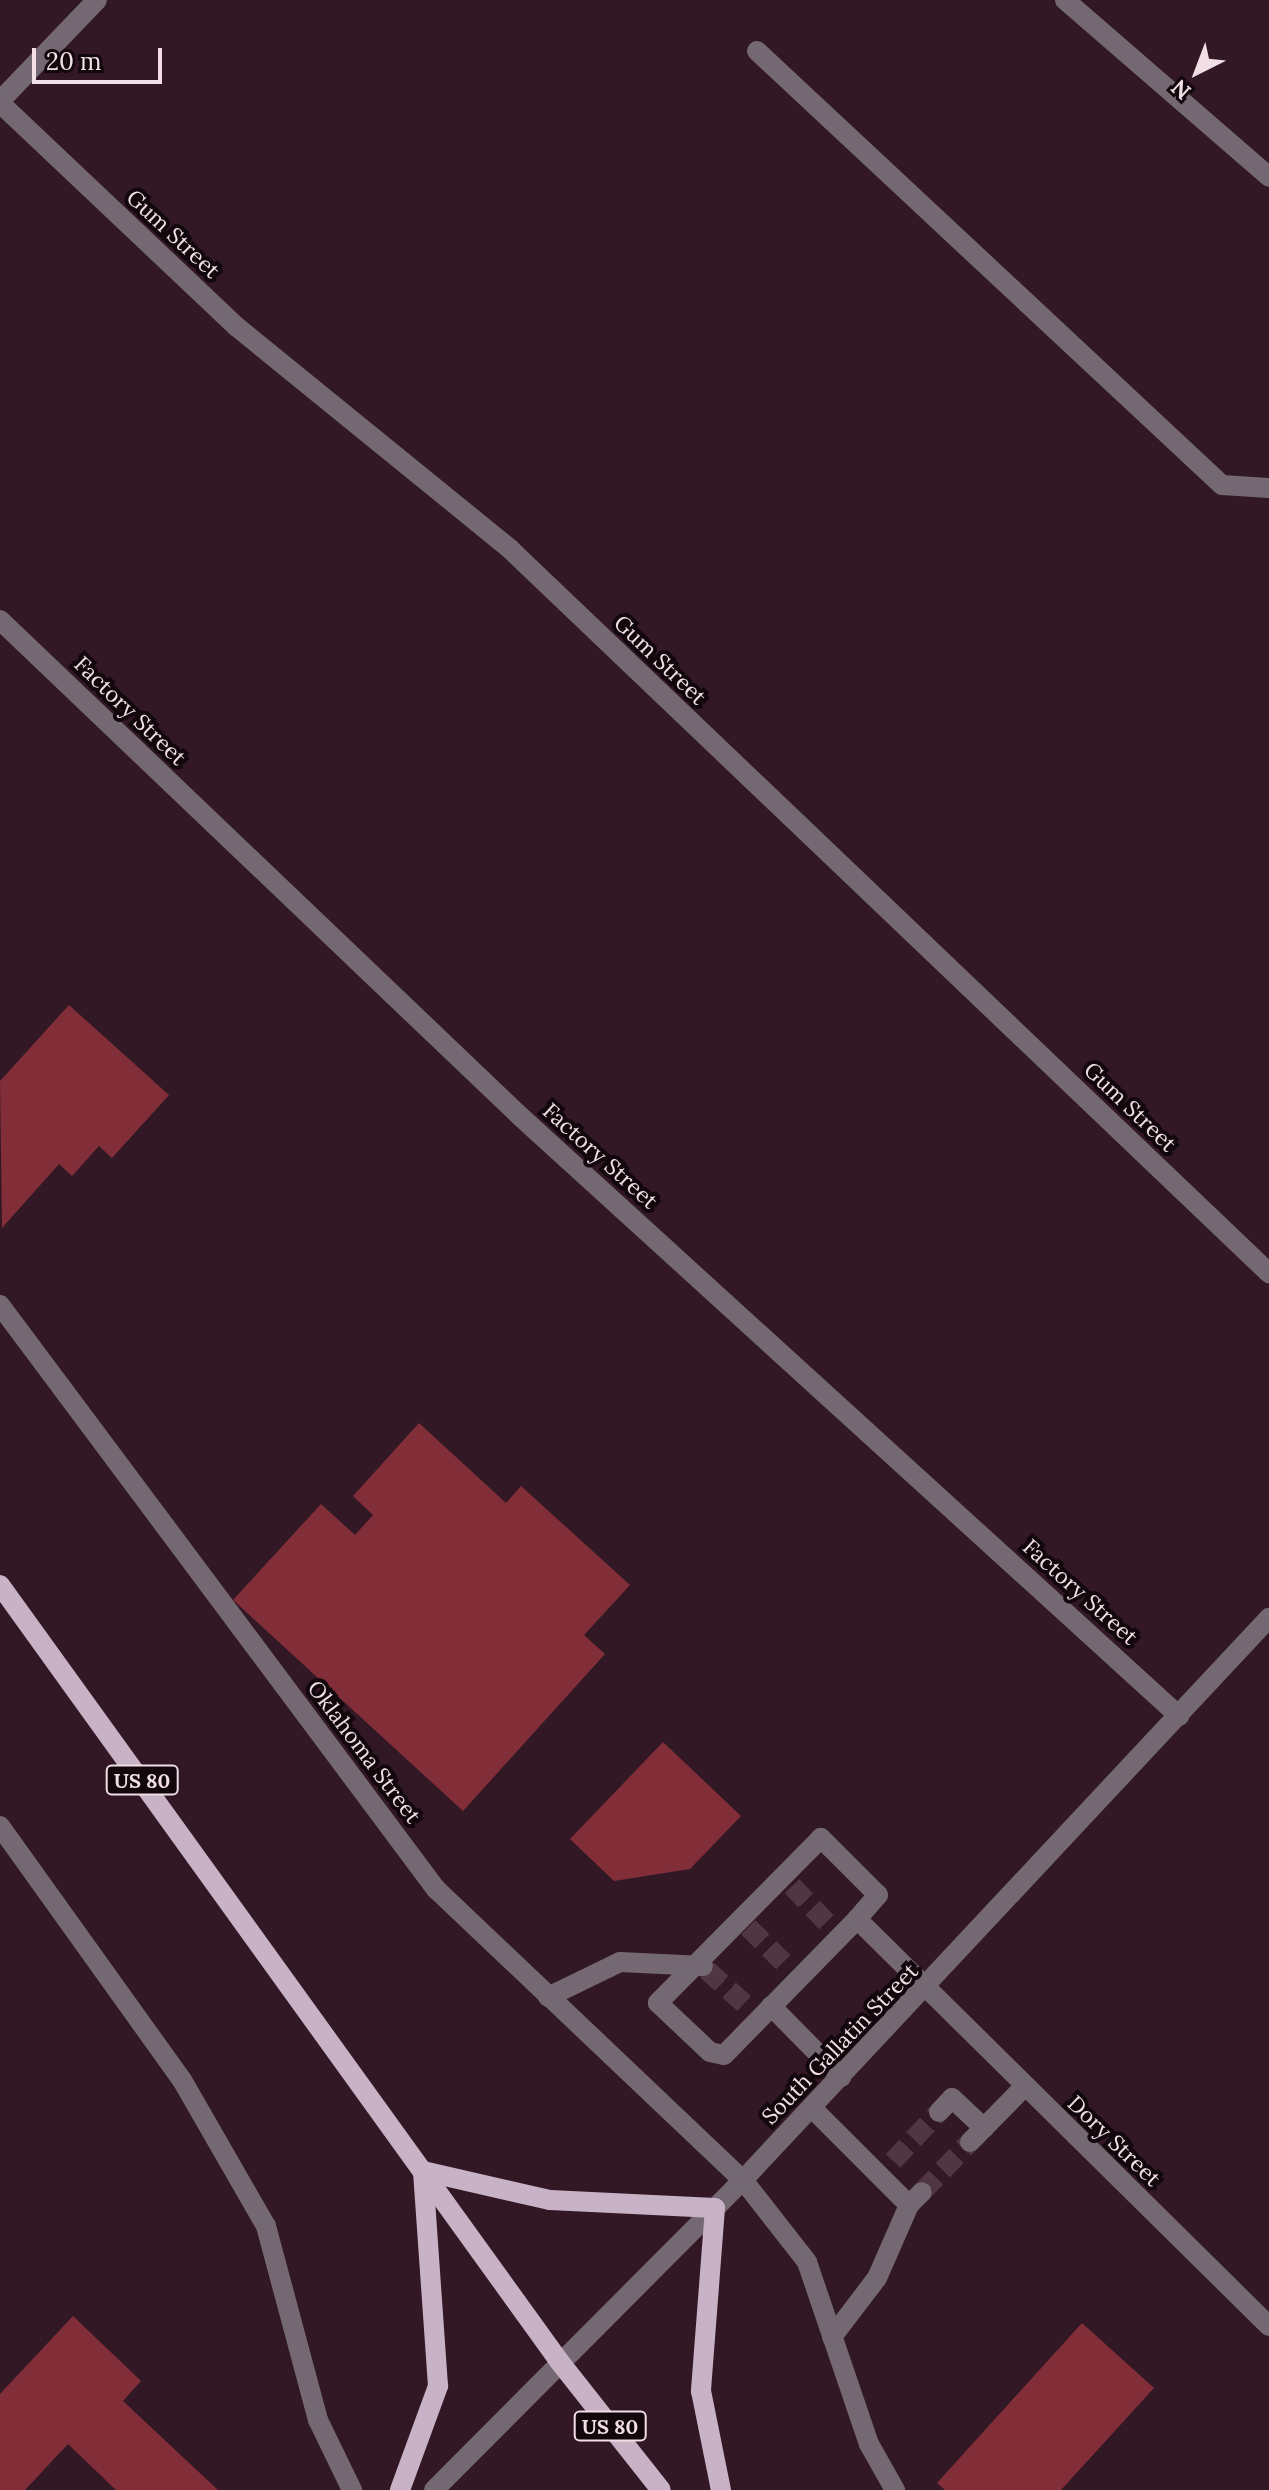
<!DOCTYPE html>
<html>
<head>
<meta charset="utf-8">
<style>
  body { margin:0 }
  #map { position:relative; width:1269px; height:2490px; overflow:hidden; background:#321824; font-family:Lora,serif }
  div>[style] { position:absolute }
  .building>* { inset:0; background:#812e39 }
  .minor-tunnel>* { height:20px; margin-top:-10px; transform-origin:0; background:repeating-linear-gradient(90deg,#4f3641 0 20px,transparent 0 30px) }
  .minor>* { height:20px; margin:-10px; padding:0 10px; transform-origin:10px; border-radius:10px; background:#746973 }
  .major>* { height:20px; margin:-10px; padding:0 10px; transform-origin:10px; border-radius:10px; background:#c8b2c6 }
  span { translate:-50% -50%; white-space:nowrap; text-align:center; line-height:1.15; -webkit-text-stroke:8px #12070c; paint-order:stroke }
  .shield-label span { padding:2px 6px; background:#12070c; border:2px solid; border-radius:6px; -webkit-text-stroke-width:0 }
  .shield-label { font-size:20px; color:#f2dfe6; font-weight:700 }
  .street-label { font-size:22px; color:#f2dfe6 }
  .north { position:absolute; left:1157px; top:32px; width:80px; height:80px; -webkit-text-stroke:6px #12070c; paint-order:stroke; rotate:222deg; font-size:22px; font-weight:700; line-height:32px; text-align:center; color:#f2dfe6 }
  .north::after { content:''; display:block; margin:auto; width:28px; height:36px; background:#f2dfe6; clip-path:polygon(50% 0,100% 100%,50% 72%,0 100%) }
  .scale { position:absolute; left:32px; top:48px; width:130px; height:36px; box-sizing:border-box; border:4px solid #f2dfe6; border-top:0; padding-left:10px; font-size:24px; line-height:28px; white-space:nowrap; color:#f2dfe6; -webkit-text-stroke:6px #12070c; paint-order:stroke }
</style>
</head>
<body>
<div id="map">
  <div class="building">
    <i style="clip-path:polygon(69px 1005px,169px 1095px,112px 1158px,99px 1146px,72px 1176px,59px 1164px,2px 1228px,0 1081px)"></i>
    <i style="clip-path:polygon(419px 1423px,506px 1503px,521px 1486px,630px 1585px,584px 1635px,605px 1654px,463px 1811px,233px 1600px,321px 1504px,355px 1535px,373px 1515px,353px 1496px)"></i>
    <i style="clip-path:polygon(663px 1742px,741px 1816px,690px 1869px,614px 1881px,570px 1839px)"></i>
    <i style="clip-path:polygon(73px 2316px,141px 2381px,123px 2401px,218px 2490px,116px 2490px,68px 2444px,25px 2490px,0 2490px,0 2394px)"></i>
    <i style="clip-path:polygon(1082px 2323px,1154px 2388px,1061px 2490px,945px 2490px,937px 2483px)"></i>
  </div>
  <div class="minor-tunnel">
    <i style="left:792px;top:1886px;width:55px;rotate:46.5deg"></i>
    <i style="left:748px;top:1927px;width:58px;rotate:45deg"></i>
    <i style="left:707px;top:1970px;width:57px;rotate:42.1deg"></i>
    <i style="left:893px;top:2161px;width:67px;rotate:-46.8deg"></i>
    <i style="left:922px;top:2192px;width:69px;rotate:-46.2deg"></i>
  </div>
  <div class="minor">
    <i style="left:1065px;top:0;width:270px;rotate:40.9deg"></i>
    <i style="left:757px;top:51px;width:636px;rotate:43.03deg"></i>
    <i style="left:1222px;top:485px;width:47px;rotate:3.7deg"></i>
    <i style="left:0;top:101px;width:140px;rotate:-46.2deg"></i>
    <i style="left:0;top:103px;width:326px;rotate:43.4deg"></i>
    <i style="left:237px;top:327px;width:353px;rotate:39.1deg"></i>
    <i style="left:511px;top:550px;width:1048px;rotate:43.65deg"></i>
    <i style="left:0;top:620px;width:720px;rotate:43.65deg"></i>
    <i style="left:521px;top:1117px;width:890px;rotate:42.31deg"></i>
    <i style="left:0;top:1305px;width:729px;rotate:53.26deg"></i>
    <i style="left:436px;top:1889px;width:423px;rotate:43.5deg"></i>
    <i style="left:743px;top:2180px;width:104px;rotate:52deg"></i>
    <i style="left:807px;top:2262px;width:192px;rotate:71.2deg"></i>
    <i style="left:869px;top:2444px;width:53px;rotate:60.5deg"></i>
    <i style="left:0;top:1826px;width:312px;rotate:54.4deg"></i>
    <i style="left:182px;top:2080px;width:168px;rotate:60.1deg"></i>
    <i style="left:266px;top:2226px;width:201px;rotate:75deg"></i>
    <i style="left:318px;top:2420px;width:78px;rotate:64.1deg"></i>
    <i style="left:857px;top:1919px;width:32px;rotate:-49deg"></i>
    <i style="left:878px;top:1895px;width:81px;rotate:-135deg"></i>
    <i style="left:821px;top:1838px;width:232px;rotate:134.7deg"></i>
    <i style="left:658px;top:2003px;width:71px;rotate:43.3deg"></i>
    <i style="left:710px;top:2052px;width:14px;rotate:12deg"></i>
    <i style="left:724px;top:2055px;width:190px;rotate:-45.6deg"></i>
    <i style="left:857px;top:1919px;width:579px;rotate:44.65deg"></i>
    <i style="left:548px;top:1997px;width:80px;rotate:-25.9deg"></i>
    <i style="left:620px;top:1962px;width:83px;rotate:2.8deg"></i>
    <i style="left:771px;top:2006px;width:100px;rotate:45.4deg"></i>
    <i style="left:812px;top:2108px;width:137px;rotate:45deg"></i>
    <i style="left:939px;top:2112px;width:19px;rotate:-47deg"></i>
    <i style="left:952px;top:2098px;width:44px;rotate:43.2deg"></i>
    <i style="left:970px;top:2142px;width:77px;rotate:-45.5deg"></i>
    <i style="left:832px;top:2337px;width:74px;rotate:-52.7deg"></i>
    <i style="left:877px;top:2278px;width:80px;rotate:-66.3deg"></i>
    <i style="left:909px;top:2205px;width:18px;rotate:-45deg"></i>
    <i style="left:434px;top:2490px;width:438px;rotate:-45.1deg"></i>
    <i style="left:743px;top:2180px;width:770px;rotate:-46.9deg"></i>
  </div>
  <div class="major">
    <i style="left:0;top:1585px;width:956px;rotate:54.23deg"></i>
    <i style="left:559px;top:2361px;width:164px;rotate:51.7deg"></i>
    <i style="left:400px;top:2490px;width:111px;rotate:-69.9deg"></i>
    <i style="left:438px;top:2386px;width:216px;rotate:-94deg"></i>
    <i style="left:423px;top:2171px;width:130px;rotate:12.9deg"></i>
    <i style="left:550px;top:2200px;width:165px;rotate:2.8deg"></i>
    <i style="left:715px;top:2208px;width:184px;rotate:94.4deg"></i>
    <i style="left:701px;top:2391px;width:101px;rotate:78.6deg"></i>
  </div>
  <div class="shield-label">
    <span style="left:142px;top:1780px">US 80</span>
    <span style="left:610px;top:2426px">US 80</span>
  </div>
  <div class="street-label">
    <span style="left:173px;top:234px;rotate:43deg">Gum Street</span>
    <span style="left:660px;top:660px;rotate:44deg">Gum Street</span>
    <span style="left:130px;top:711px;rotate:44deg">Factory Street</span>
    <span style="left:1130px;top:1107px;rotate:44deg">Gum Street</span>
    <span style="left:600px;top:1156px;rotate:42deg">Factory Street</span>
    <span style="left:1080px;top:1592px;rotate:42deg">Factory Street</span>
    <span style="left:364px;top:1752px;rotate:53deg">Oklahoma Street</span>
    <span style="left:840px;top:2044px;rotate:-46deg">South Gallatin Street</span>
    <span style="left:1114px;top:2141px;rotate:44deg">Dory Street</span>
  </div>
  <div class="north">N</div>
  <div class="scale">20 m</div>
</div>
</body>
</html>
